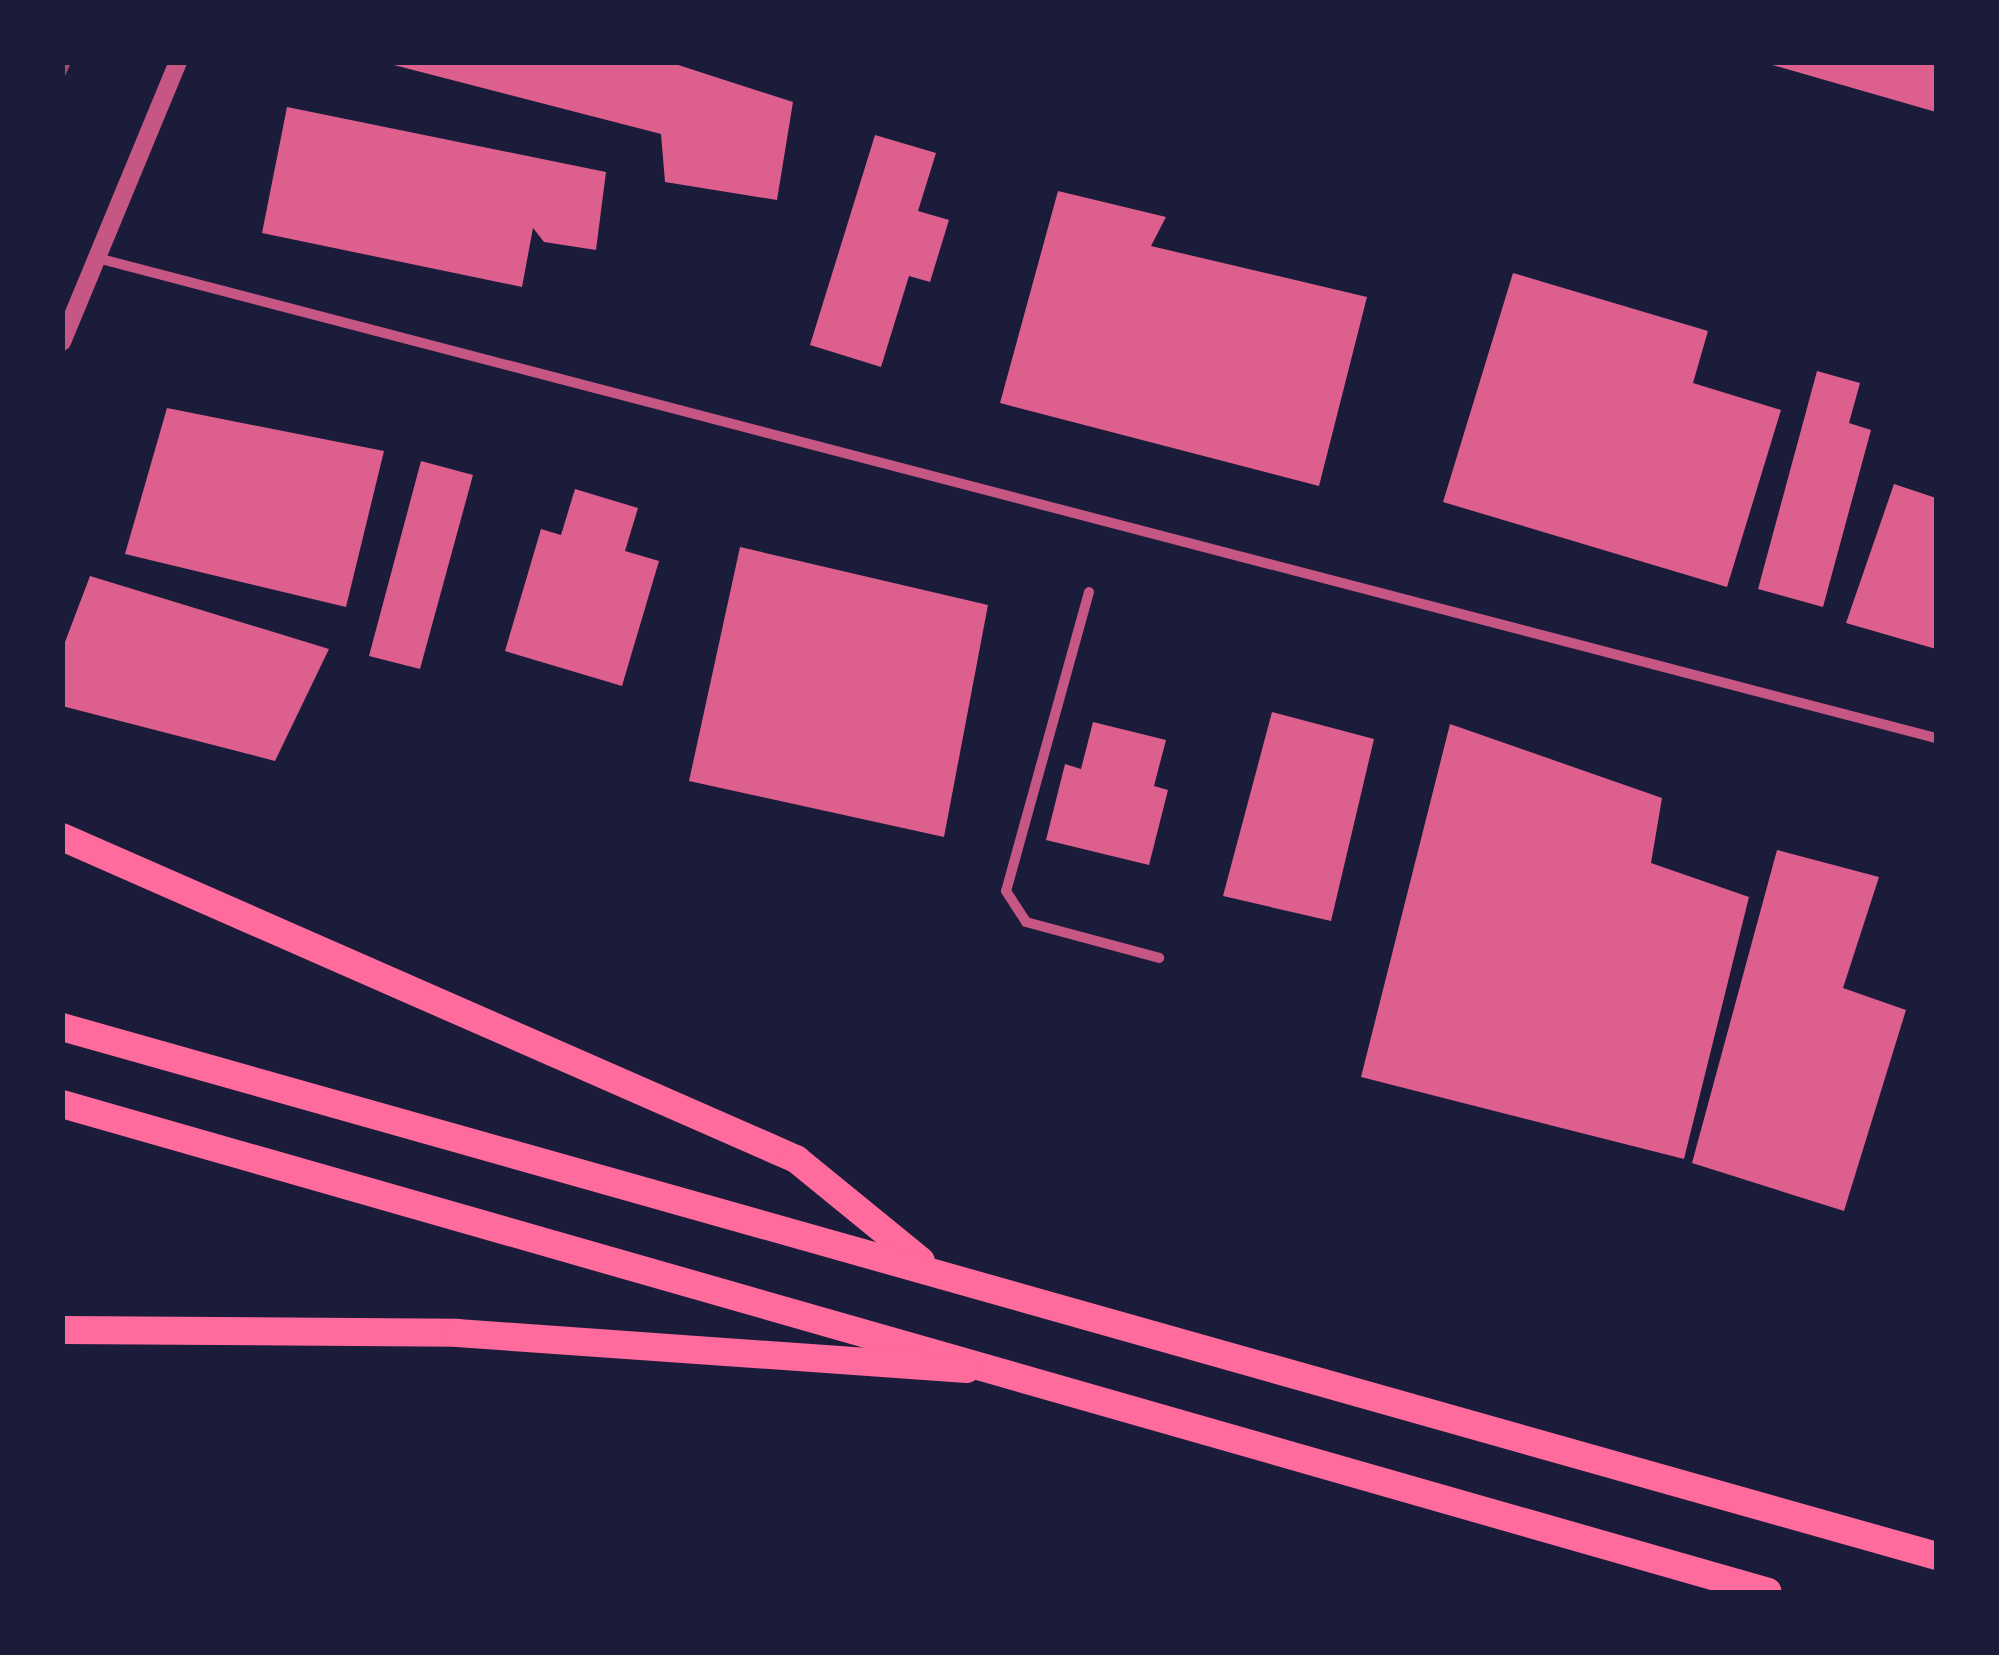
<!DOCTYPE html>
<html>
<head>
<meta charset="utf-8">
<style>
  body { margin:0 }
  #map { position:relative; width:1999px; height:1655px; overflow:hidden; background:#1b1b3a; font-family:Cabin,sans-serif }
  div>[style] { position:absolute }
  .building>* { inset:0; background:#dd5f8e }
  .minor>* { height:10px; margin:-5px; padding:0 5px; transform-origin:5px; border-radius:5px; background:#c65784 }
  .tertiary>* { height:18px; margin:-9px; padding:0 9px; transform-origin:9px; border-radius:9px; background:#c65784 }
  .trunk>* { height:28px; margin:-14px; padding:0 14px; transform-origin:14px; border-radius:14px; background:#ff6b9d }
  .rail>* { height:8px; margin:-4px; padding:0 4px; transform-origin:4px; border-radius:4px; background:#a44b75 }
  span { translate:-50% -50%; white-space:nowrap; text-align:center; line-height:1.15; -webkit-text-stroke:9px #1b1b3a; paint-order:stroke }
  .frame { position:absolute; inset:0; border:65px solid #1b1b3a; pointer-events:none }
</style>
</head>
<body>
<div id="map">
  <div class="building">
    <i style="clip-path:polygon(669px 62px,793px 102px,777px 200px,665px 182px,661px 134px,390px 64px)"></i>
    <i style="clip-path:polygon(1936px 62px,1936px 112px,1769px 64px,1769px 62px)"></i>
    <i style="clip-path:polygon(287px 107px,606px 172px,596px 250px,544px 242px,533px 228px,522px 287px,262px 233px)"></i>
    <i style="clip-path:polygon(875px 135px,936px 153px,918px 211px,949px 220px,930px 282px,909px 276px,881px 367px,810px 345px)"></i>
    <i style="clip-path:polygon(1058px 191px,1166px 217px,1151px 246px,1367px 297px,1319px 486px,1000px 403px)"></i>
    <i style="clip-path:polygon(1513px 273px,1708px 331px,1693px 383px,1781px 410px,1727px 587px,1443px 502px)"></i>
    <i style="clip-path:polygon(1817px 371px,1860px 383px,1849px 423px,1871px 430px,1823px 607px,1758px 589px)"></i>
    <i style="clip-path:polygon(167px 408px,384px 451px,346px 607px,125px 554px)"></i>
    <i style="clip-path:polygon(421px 461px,473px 475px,420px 669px,369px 656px)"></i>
    <i style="clip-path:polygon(1894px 484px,1936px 498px,1936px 649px,1846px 623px)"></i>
    <i style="clip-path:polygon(575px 489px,638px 508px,625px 551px,659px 561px,622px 686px,505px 651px,541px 529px,561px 535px)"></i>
    <i style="clip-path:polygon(740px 547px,988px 605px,944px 837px,689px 781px)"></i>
    <i style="clip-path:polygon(90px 576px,329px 649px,275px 761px,62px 706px,62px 650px)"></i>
    <i style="clip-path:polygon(1272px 712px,1374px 739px,1331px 921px,1223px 896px)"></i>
    <i style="clip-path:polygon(1093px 722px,1166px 740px,1154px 786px,1168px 790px,1149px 865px,1046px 840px,1065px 764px,1081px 769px)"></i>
    <i style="clip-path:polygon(1450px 724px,1662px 798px,1651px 863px,1749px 897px,1684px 1159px,1361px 1077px)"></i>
    <i style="clip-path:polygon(1777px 850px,1879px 877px,1843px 988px,1906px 1010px,1844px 1211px,1692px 1163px)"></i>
  </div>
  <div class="minor">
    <i style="left:97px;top:258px;width:1901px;rotate:14.63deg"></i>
    <i style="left:1089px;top:592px;width:310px;rotate:105.5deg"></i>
    <i style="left:1006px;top:891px;width:37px;rotate:57deg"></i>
    <i style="left:1026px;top:922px;width:138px;rotate:15.1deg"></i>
  </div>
  <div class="tertiary">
    <i style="left:62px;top:342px;width:303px;rotate:-67.5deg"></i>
  </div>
  <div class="trunk">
    <i style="left:62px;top:837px;width:802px;rotate:23.69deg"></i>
    <i style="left:796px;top:1159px;width:161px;rotate:39.2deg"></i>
    <i style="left:62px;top:1027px;width:1947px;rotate:15.76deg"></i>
    <i style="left:62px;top:1104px;width:1774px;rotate:15.96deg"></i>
    <i style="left:62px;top:1330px;width:395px;rotate:0.4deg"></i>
    <i style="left:457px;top:1333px;width:511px;rotate:4.04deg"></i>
  </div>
  <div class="rail">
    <i style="left:62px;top:73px;width:12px;rotate:-66deg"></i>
  </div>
  <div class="frame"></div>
</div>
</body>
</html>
